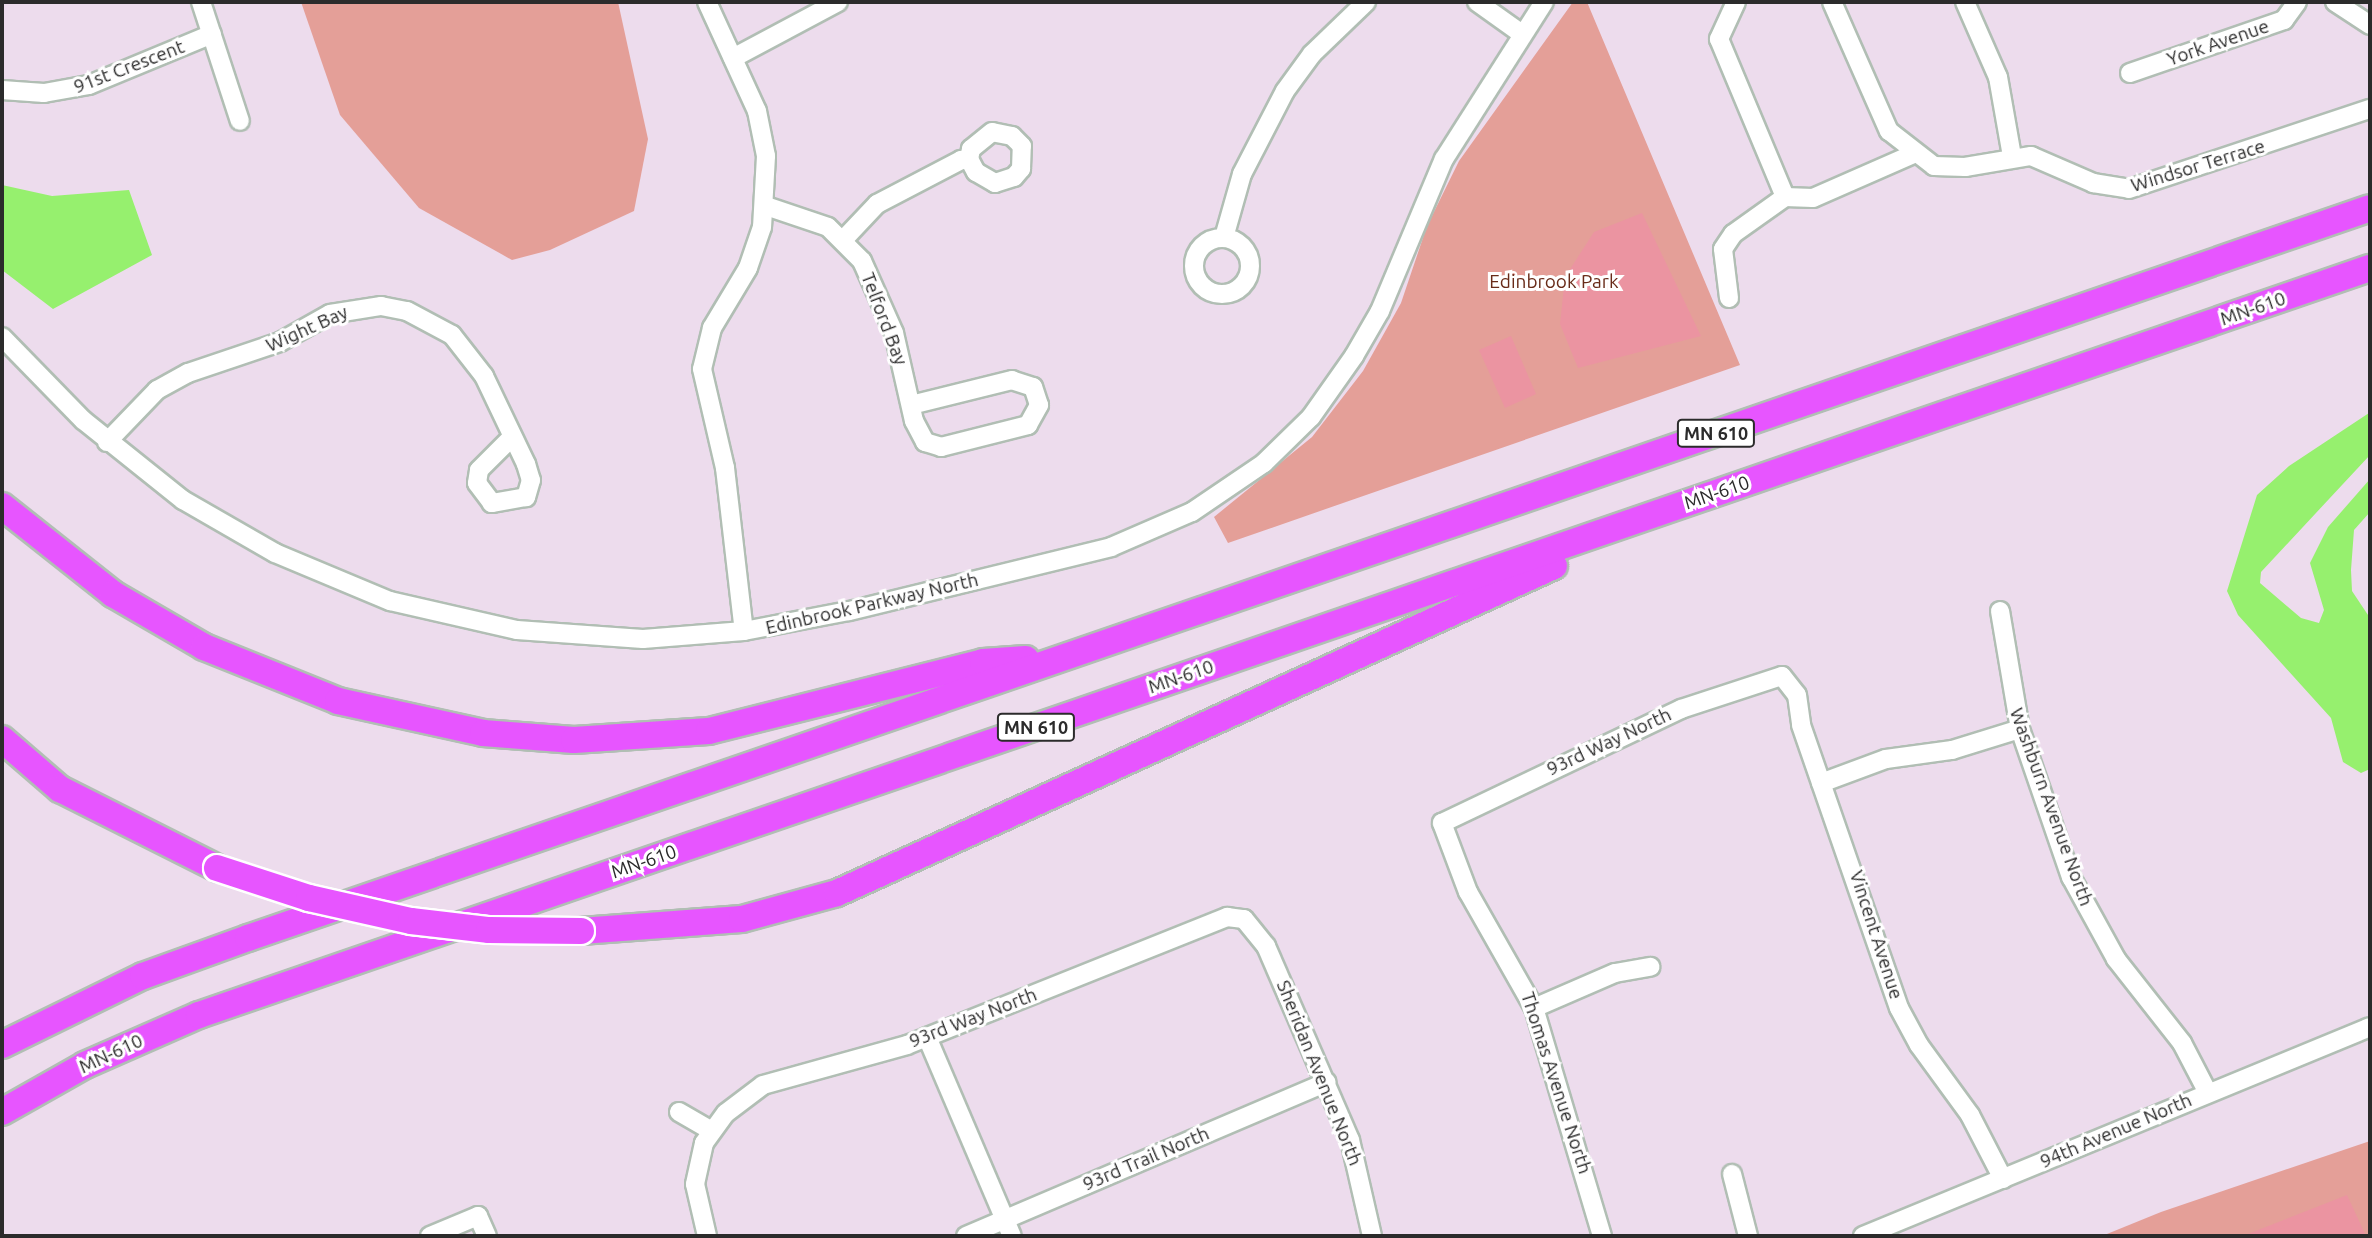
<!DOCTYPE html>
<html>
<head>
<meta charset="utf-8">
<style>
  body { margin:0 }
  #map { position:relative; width:2372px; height:1238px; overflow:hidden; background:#eddced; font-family:Ubuntu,sans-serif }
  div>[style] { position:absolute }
  .green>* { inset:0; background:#e49f98 }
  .pitch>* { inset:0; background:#eb94a1 }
  .water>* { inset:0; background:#96f06e }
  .roads { filter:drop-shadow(2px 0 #b1beb4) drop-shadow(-2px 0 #b1beb4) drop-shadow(0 2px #b1beb4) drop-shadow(0 -2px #b1beb4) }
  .minor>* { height:18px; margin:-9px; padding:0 9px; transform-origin:9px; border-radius:9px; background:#fff }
  .minor>.ring { margin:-9px; padding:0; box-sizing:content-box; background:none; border:18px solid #fff; border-radius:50% }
  .highway>* { height:26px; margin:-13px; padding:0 13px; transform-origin:13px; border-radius:13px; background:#e755ff }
  .bridges { filter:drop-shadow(2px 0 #fff) drop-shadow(-2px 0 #fff) drop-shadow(0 2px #fff) drop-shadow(0 -2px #fff) }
  .highway-bridge>* { height:26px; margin:-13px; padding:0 13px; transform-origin:13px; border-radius:13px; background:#e755ff }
  span { translate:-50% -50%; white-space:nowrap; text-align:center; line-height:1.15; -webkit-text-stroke:6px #fff; paint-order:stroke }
  .shield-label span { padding:2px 5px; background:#fff; border:2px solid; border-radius:5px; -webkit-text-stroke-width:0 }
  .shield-label { font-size:18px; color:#2b2b2b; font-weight:700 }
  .street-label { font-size:19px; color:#2b2b2b }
  .park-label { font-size:19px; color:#692b19 }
  .frame { position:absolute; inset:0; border:4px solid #2b2b2b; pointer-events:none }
</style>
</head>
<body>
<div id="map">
  <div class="green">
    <i style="clip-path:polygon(301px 2px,618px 2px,648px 139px,634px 211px,550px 250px,512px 260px,419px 208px,340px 115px)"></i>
    <i style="clip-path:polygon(1573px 2px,1587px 2px,1740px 365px,1228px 543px,1214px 517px,1312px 437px,1363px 371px,1401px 303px,1427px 226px,1459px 161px)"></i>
    <i style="clip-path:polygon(2370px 1141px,2370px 1236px,2102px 1236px,2161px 1212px)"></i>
  </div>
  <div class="pitch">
    <i style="clip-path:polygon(1642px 213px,1701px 336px,1578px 368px,1560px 324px,1565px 277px,1594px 232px)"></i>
    <i style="clip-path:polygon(1511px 336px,1536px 394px,1505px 408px,1479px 350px)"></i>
    <i style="clip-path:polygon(2347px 1195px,2366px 1236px,2248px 1236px,2248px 1234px)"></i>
  </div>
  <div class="water">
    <i style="clip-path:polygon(2px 185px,52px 196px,129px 190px,152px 255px,53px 309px,2px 270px)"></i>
    <i style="clip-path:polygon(2370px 407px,2370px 455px,2261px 572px,2260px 583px,2301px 618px,2319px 623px,2324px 610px,2310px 563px,2328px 527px,2370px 479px,2370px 512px,2354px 530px,2351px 570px,2352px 591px,2370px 618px,2370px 769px,2361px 773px,2343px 762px,2331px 718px,2238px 615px,2227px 591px,2257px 495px,2289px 466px,2369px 413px)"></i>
  </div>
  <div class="roads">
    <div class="minor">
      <i style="left:201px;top:2px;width:125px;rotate:71.9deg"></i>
      <i style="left:707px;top:2px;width:120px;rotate:65.4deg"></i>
      <i style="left:757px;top:111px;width:46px;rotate:78.7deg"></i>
      <i style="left:766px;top:156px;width:71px;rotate:93.2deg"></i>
      <i style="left:762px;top:227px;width:43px;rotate:108.9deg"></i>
      <i style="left:748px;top:268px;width:70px;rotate:121deg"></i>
      <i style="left:712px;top:328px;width:42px;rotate:103.7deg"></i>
      <i style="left:702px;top:369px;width:102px;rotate:76.9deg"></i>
      <i style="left:725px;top:468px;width:164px;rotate:83.4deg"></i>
      <i style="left:1477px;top:2px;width:55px;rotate:35.4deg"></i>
      <i style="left:1736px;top:2px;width:41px;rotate:114.7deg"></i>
      <i style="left:1719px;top:39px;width:171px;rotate:67.3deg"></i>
      <i style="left:1785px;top:197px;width:28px;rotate:2deg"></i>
      <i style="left:1813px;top:198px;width:109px;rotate:-23.7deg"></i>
      <i style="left:1832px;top:2px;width:141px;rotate:66.2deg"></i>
      <i style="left:1889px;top:131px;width:57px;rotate:37.9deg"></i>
      <i style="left:1934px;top:166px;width:31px;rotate:2deg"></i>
      <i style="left:1965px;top:167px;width:67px;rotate:-9.5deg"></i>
      <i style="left:2031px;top:156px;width:68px;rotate:23.5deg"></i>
      <i style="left:2093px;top:183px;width:36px;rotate:9deg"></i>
      <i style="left:2129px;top:189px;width:254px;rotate:-18.4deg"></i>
      <i style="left:1965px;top:2px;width:82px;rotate:66.3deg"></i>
      <i style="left:1998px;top:77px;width:80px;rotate:80deg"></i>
      <i style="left:2335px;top:2px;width:42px;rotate:33.3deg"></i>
      <i style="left:733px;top:58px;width:119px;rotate:-28.1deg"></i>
      <i style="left:2130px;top:73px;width:163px;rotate:-19deg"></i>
      <i style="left:2284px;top:20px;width:22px;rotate:-54deg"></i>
      <i style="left:2px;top:90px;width:42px;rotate:4.1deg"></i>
      <i style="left:44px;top:93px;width:46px;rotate:-10.1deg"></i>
      <i style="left:89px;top:85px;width:133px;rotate:-22.5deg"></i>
      <i style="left:766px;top:206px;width:65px;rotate:18.7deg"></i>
      <i style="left:828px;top:227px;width:48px;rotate:45deg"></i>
      <i style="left:862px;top:261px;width:79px;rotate:66deg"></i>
      <i style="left:894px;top:333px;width:90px;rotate:77.2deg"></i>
      <i style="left:914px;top:421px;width:24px;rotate:62deg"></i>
      <i style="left:925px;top:442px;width:17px;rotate:17deg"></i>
      <i style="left:941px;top:447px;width:90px;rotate:-14.2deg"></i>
      <i style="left:1028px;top:425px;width:23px;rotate:-61deg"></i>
      <i style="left:1039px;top:405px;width:19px;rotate:-108deg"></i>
      <i style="left:1033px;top:387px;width:22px;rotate:-162deg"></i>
      <i style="left:1012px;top:380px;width:104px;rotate:166.1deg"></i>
      <i style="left:1225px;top:234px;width:62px;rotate:-74.2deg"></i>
      <i style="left:1242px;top:174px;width:93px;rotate:-62.6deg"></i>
      <i style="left:1285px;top:91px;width:46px;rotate:-53.9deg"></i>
      <i style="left:1312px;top:54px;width:75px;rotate:-43.9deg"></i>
      <i class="ring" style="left:1194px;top:238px;width:38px;height:38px"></i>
      <i style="left:844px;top:239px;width:48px;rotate:-46.7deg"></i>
      <i style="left:877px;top:204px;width:95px;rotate:-27.6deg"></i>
      <i style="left:961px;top:160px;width:8px;rotate:-7deg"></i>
      <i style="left:969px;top:159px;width:15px;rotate:62deg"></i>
      <i style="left:976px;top:172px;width:22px;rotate:30deg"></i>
      <i style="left:995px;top:183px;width:20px;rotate:-18deg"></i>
      <i style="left:1014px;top:177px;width:11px;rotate:-49deg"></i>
      <i style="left:1021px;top:169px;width:23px;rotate:-88deg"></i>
      <i style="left:1022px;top:146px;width:14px;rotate:-135deg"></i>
      <i style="left:1012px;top:136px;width:20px;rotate:-169deg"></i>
      <i style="left:992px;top:132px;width:27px;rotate:141deg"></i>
      <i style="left:971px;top:149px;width:10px;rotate:101deg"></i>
      <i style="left:1729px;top:298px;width:49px;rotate:-97deg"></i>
      <i style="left:1723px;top:249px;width:18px;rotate:-56deg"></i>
      <i style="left:1733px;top:234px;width:64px;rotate:-35.4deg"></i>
      <i style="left:2px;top:337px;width:116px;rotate:45.7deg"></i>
      <i style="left:83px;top:420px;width:128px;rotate:38.7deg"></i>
      <i style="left:183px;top:500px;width:106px;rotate:29.9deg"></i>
      <i style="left:275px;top:553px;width:125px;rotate:22.7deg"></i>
      <i style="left:390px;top:601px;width:130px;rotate:12.9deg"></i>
      <i style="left:517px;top:630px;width:126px;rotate:4.1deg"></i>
      <i style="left:643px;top:639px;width:101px;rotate:-4.5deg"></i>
      <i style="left:744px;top:631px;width:107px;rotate:-10.8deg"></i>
      <i style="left:849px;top:611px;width:270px;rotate:-13.7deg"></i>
      <i style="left:1111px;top:547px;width:88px;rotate:-23.4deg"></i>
      <i style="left:1192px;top:512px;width:87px;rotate:-34.2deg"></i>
      <i style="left:1264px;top:463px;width:66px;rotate:-44.4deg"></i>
      <i style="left:1311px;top:417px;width:75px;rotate:-54.8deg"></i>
      <i style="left:1354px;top:356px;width:52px;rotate:-60deg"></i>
      <i style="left:1380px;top:311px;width:165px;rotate:-67.2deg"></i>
      <i style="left:1444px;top:159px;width:186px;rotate:-57.5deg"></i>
      <i style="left:107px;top:442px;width:72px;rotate:-46.1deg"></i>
      <i style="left:157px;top:390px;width:35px;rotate:-29deg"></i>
      <i style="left:188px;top:373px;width:97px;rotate:-18.6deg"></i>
      <i style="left:280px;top:342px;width:57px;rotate:-29.2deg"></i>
      <i style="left:330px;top:314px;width:52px;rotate:-8.9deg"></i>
      <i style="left:381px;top:306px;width:26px;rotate:11deg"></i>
      <i style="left:407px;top:311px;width:51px;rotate:28.1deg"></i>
      <i style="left:452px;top:335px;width:52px;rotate:52deg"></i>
      <i style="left:484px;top:376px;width:98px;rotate:64.5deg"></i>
      <i style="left:526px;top:464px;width:17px;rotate:73deg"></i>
      <i style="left:531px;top:480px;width:18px;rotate:106deg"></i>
      <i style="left:526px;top:497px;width:35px;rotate:170deg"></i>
      <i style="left:492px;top:503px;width:25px;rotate:-127deg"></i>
      <i style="left:477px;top:483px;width:13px;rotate:-81deg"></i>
      <i style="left:479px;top:470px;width:47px;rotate:-45deg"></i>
      <i style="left:2000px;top:611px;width:120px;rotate:80.4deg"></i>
      <i style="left:2020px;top:729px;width:157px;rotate:71deg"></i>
      <i style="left:2071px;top:877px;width:94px;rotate:61.2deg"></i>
      <i style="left:2116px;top:959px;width:107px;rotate:51.8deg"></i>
      <i style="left:2182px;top:1043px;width:56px;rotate:62.5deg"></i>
      <i style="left:1821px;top:783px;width:69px;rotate:-20.3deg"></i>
      <i style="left:1886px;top:759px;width:67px;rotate:-7.8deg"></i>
      <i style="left:1952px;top:750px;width:71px;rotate:-17.2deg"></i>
      <i style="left:1534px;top:1008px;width:88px;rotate:-23.4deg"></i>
      <i style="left:1615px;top:973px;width:36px;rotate:-10deg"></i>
      <i style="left:927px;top:1037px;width:216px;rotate:66.9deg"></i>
      <i style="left:679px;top:1112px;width:38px;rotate:30deg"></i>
      <i style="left:1732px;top:1174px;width:64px;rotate:75.5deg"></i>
      <i style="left:430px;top:1236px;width:52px;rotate:-22.6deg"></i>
      <i style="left:478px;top:1216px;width:22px;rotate:66deg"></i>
      <i style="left:707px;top:1236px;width:53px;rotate:-103deg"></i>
      <i style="left:695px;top:1184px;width:42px;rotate:-77.6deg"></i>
      <i style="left:704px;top:1143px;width:37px;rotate:-54deg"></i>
      <i style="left:726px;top:1113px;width:46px;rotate:-37.1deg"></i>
      <i style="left:763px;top:1085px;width:149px;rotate:-15.5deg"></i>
      <i style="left:907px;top:1045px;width:345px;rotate:-21.8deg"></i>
      <i style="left:1227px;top:917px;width:17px;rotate:7deg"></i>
      <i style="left:1244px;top:919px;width:35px;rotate:51deg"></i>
      <i style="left:1266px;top:946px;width:211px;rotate:66.6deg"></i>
      <i style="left:1350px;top:1140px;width:98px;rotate:77.1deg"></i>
      <i style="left:966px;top:1236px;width:392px;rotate:-23.1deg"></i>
      <i style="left:1602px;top:1236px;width:238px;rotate:-106.6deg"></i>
      <i style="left:1534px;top:1008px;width:133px;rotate:-119.6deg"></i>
      <i style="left:1468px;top:892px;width:74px;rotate:-110.6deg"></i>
      <i style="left:1442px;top:823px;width:265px;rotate:-25.5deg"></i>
      <i style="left:1681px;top:709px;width:106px;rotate:-18.1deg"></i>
      <i style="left:1782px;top:676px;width:24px;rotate:52deg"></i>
      <i style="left:1797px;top:695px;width:30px;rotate:82deg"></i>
      <i style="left:1801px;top:725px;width:299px;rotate:70.9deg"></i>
      <i style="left:1899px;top:1008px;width:42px;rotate:61.6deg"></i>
      <i style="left:1919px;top:1045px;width:87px;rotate:53.9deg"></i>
      <i style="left:1970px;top:1115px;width:72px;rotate:62.7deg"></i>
      <i style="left:1863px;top:1236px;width:548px;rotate:-22.4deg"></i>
    </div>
    <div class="highway">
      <i style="left:2px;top:506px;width:142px;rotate:38.4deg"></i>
      <i style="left:113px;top:594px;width:105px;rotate:30.2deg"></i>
      <i style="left:204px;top:647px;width:144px;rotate:21.9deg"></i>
      <i style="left:338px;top:701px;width:148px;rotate:12.4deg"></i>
      <i style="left:483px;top:733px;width:91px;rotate:4.4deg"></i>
      <i style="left:574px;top:740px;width:135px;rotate:-3.8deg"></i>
      <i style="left:709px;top:731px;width:283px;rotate:-14.1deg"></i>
      <i style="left:983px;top:662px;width:43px;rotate:-4deg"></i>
      <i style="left:2px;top:739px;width:77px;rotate:40.8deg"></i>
      <i style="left:60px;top:789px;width:176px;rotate:26.7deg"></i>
      <i style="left:581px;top:931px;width:161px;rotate:-4.3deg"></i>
      <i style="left:742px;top:919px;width:98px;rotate:-15.3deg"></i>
      <i style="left:837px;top:893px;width:788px;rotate:-24.52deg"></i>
      <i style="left:2px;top:1045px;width:157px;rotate:-26.1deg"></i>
      <i style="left:143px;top:976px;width:112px;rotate:-19.9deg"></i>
      <i style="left:248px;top:938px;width:2244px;rotate:-18.98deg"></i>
      <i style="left:2px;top:1112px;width:95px;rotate:-29.5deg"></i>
      <i style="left:85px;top:1065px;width:124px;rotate:-23.7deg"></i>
      <i style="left:199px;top:1015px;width:2296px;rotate:-18.99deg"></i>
    </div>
  </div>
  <div class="bridges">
    <div class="highway-bridge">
      <i style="left:217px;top:868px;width:97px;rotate:18.1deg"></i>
      <i style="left:309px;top:898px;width:105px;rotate:12.7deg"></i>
      <i style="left:411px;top:921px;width:79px;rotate:6.6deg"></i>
      <i style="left:489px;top:930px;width:92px;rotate:0.6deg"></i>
    </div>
  </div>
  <div class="shield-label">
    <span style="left:1716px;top:433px">MN 610</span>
    <span style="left:1036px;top:727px">MN 610</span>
  </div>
  <div class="street-label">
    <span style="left:2218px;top:43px;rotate:-19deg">York Avenue</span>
    <span style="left:129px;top:67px;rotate:-21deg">91st Crescent</span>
    <span style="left:2198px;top:166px;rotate:-17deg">Windsor Terrace</span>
    <span style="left:2253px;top:309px;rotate:-19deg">MN-610</span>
    <span style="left:884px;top:319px;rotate:69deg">Telford Bay</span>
    <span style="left:307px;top:329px;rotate:-24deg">Wight Bay</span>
    <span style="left:1717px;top:493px;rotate:-19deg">MN-610</span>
    <span style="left:872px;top:604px;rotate:-13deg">Edinbrook Parkway North</span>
    <span style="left:1181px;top:677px;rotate:-19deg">MN-610</span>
    <span style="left:1609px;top:742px;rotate:-25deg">93rd Way North</span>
    <span style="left:2051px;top:807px;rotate:70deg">Washburn Avenue North</span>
    <span style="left:644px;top:862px;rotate:-19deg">MN-610</span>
    <span style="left:1876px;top:935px;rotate:72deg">Vincent Avenue</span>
    <span style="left:973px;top:1018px;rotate:-21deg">93rd Way North</span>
    <span style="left:111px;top:1054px;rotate:-25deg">MN-610</span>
    <span style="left:1319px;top:1073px;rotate:68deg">Sheridan Avenue North</span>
    <span style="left:1556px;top:1083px;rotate:72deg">Thomas Avenue North</span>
    <span style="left:2116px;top:1131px;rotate:-23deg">94th Avenue North</span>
    <span style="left:1146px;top:1159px;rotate:-23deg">93rd Trail North</span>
  </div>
  <div class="park-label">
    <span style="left:1554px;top:282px">Edinbrook Park</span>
  </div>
  <div class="frame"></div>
</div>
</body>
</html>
